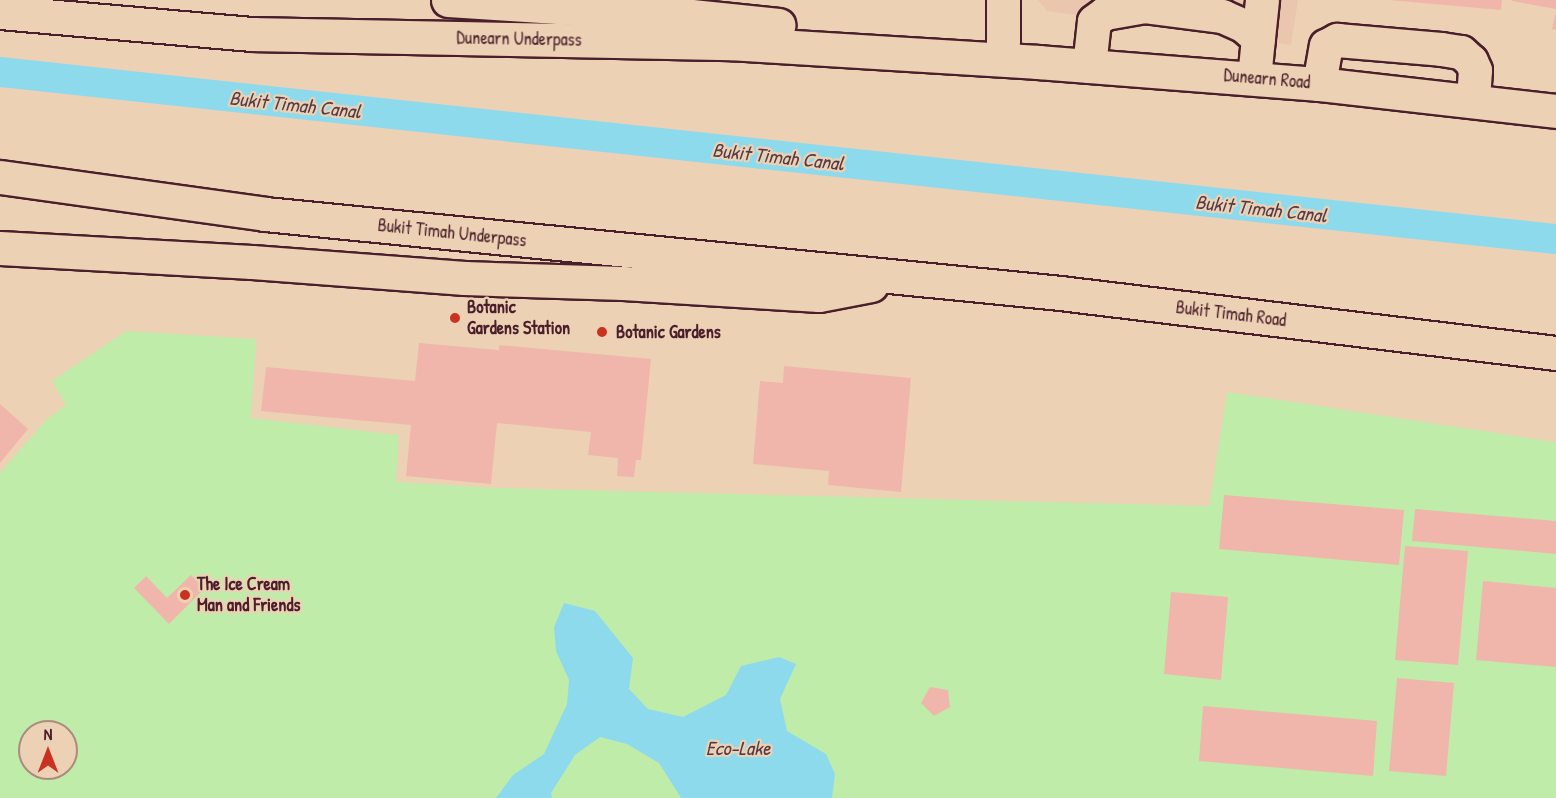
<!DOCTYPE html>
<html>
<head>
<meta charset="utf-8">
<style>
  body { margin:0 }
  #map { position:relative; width:1556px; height:798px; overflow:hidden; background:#edd1b4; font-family:"Patrick Hand",sans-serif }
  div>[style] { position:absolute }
  .built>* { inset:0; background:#ebc6ae }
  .green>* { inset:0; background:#bfeca9 }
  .water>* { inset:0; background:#8ddaed }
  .canal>* { height:30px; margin:-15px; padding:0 15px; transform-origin:15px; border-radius:15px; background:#8ddaed }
  .building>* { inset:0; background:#f0b6ab }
  .roads { filter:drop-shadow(2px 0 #4a1f2b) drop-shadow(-2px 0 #4a1f2b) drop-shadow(0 2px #4a1f2b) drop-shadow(0 -2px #4a1f2b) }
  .minor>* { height:33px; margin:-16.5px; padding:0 16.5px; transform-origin:16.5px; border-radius:16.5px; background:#edd1b4 }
  .highway>* { height:33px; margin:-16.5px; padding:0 16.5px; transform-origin:16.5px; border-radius:16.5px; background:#edd1b4 }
  .dots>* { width:16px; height:16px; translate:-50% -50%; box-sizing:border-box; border:3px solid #edd1b4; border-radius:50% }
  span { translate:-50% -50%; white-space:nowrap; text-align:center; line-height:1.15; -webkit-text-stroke:4.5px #edd1b4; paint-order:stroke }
  .street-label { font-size:18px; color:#4a1f2b }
  .poi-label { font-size:18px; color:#4a1f2b; font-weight:700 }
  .left { translate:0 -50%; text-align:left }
  .water-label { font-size:20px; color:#543b48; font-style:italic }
  .north { position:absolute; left:18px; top:720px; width:60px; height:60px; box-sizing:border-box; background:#edd1b4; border:2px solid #ac8a7d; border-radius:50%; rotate:0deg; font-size:16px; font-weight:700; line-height:24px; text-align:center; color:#4a1f2b }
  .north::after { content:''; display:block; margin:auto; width:21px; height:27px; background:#c8321e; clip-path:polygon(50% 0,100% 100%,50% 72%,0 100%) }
</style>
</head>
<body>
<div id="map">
  <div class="built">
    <i style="clip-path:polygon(1038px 0,1298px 0,1291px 45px,1047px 11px)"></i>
  </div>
  <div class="green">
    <i style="clip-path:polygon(evenodd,126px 331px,256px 339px,251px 418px,399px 435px,396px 482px,496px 488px,1209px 506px,1227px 392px,1556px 442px,1556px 798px,0 798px,0 473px,46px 420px,66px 405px,52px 381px,126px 331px,30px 732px,66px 732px,66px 768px,30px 768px,30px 732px)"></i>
  </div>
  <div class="water">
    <i style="clip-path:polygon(564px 603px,595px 611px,633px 658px,629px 689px,648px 709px,683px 717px,726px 695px,741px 666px,779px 657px,796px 664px,780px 699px,787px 731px,826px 754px,835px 774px,832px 798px,681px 798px,659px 763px,627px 744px,600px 737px,575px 755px,551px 793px,552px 798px,496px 798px,513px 775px,544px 754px,567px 704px,569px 680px,556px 651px,554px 627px)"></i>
  </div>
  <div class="canal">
    <i style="left:0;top:72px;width:1565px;rotate:6.13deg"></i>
  </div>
  <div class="building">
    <i style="clip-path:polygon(1389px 0,1502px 0,1501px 10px)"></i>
    <i style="clip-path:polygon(1512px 0,1556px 0,1556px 9px,1512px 1px)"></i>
    <i style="clip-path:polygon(1555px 15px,1556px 15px,1556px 30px,1552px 29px)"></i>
    <i style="clip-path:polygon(419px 343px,499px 350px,499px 345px,651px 359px,641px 460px,636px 460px,634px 477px,617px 476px,618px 458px,588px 455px,591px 432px,497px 423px,491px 484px,406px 476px,411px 425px,261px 411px,266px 367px,415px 381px)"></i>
    <i style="clip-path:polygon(784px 366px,911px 378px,901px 492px,828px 485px,829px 471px,753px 464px,760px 381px,783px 383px)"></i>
    <i style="clip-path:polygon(0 404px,28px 429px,0 463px)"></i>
    <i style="clip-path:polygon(1224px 495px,1404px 510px,1399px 565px,1219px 549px)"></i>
    <i style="clip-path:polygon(1415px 509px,1556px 521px,1556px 554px,1412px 541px)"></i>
    <i style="clip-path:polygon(1405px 546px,1468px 551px,1458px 665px,1395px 660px)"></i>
    <i style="clip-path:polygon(191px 575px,204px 589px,169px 624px,134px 588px,146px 576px,167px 598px)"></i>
    <i style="clip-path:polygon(1483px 581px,1556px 588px,1556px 667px,1476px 660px)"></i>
    <i style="clip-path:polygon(1171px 592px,1228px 597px,1221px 680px,1164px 674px)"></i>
    <i style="clip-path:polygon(1397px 678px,1454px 683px,1446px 776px,1389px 771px)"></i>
    <i style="clip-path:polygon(930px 687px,948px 690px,950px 707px,934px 716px,921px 703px)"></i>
    <i style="clip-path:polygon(1203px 706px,1377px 721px,1373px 776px,1199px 761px)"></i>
  </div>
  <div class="roads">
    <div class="minor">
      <i style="left:1258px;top:38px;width:38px;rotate:-84deg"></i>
      <i style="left:1003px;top:42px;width:42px;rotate:-90deg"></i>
      <i style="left:1089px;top:66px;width:45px;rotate:-83.7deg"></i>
      <i style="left:1094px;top:21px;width:14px;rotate:-36deg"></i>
      <i style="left:1105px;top:13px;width:39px;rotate:-10deg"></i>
      <i style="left:1143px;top:6px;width:80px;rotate:7.2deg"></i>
      <i style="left:1222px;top:16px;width:24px;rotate:24deg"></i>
      <i style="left:1244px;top:26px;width:18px;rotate:41deg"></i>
      <i style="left:1258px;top:38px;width:40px;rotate:95.7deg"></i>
      <i style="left:1319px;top:84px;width:39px;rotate:-80deg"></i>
      <i style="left:1326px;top:46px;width:13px;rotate:-29deg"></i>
      <i style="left:1337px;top:40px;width:104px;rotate:4.9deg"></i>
      <i style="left:1441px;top:49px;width:20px;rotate:9deg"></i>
      <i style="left:1461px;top:52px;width:13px;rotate:42deg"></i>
      <i style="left:1471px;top:61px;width:10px;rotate:66deg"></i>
      <i style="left:1475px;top:70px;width:31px;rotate:94deg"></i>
    </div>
    <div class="highway">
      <i style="left:448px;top:0;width:234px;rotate:3.7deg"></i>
      <i style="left:682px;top:15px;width:97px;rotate:5.9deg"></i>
      <i style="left:0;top:12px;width:254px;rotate:5deg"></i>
      <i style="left:253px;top:34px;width:476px;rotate:1.1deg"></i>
      <i style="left:729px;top:43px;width:310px;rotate:3.5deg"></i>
      <i style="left:1038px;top:62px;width:282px;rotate:4.5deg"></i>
      <i style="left:1319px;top:84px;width:239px;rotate:6.5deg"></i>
      <i style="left:0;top:177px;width:268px;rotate:7.9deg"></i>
      <i style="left:265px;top:214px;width:799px;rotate:5.67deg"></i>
      <i style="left:1060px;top:293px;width:500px;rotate:6.9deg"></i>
      <i style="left:0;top:248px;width:252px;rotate:3.2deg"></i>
      <i style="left:252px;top:262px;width:213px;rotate:4.3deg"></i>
      <i style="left:464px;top:278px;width:159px;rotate:1.8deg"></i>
      <i style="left:623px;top:283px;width:196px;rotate:3.5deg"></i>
      <i style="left:819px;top:295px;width:53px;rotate:-10.9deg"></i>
    </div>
  </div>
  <div class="dots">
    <i style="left:455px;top:318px;background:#c8321e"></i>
    <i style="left:602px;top:332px;background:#c8321e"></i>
    <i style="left:185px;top:595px;background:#c8321e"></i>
  </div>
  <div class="street-label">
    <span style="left:519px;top:39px;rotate:1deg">Dunearn Underpass</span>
    <span style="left:1267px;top:79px;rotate:5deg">Dunearn Road</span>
    <span style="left:452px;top:233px;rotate:6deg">Bukit Timah Underpass</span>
    <span style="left:1231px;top:314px;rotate:7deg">Bukit Timah Road</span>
  </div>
  <div class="poi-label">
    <span class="left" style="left:467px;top:318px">Botanic<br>Gardens Station</span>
    <span class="left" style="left:616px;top:332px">Botanic Gardens</span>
    <span class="left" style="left:197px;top:595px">The Ice Cream<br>Man and Friends</span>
  </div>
  <div class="water-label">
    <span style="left:295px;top:104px;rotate:6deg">Bukit Timah Canal</span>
    <span style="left:778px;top:156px;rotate:6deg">Bukit Timah Canal</span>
    <span style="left:1261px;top:208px;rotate:6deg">Bukit Timah Canal</span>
    <span style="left:738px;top:747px">Eco-Lake</span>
  </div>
  <div class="north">N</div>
</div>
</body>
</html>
